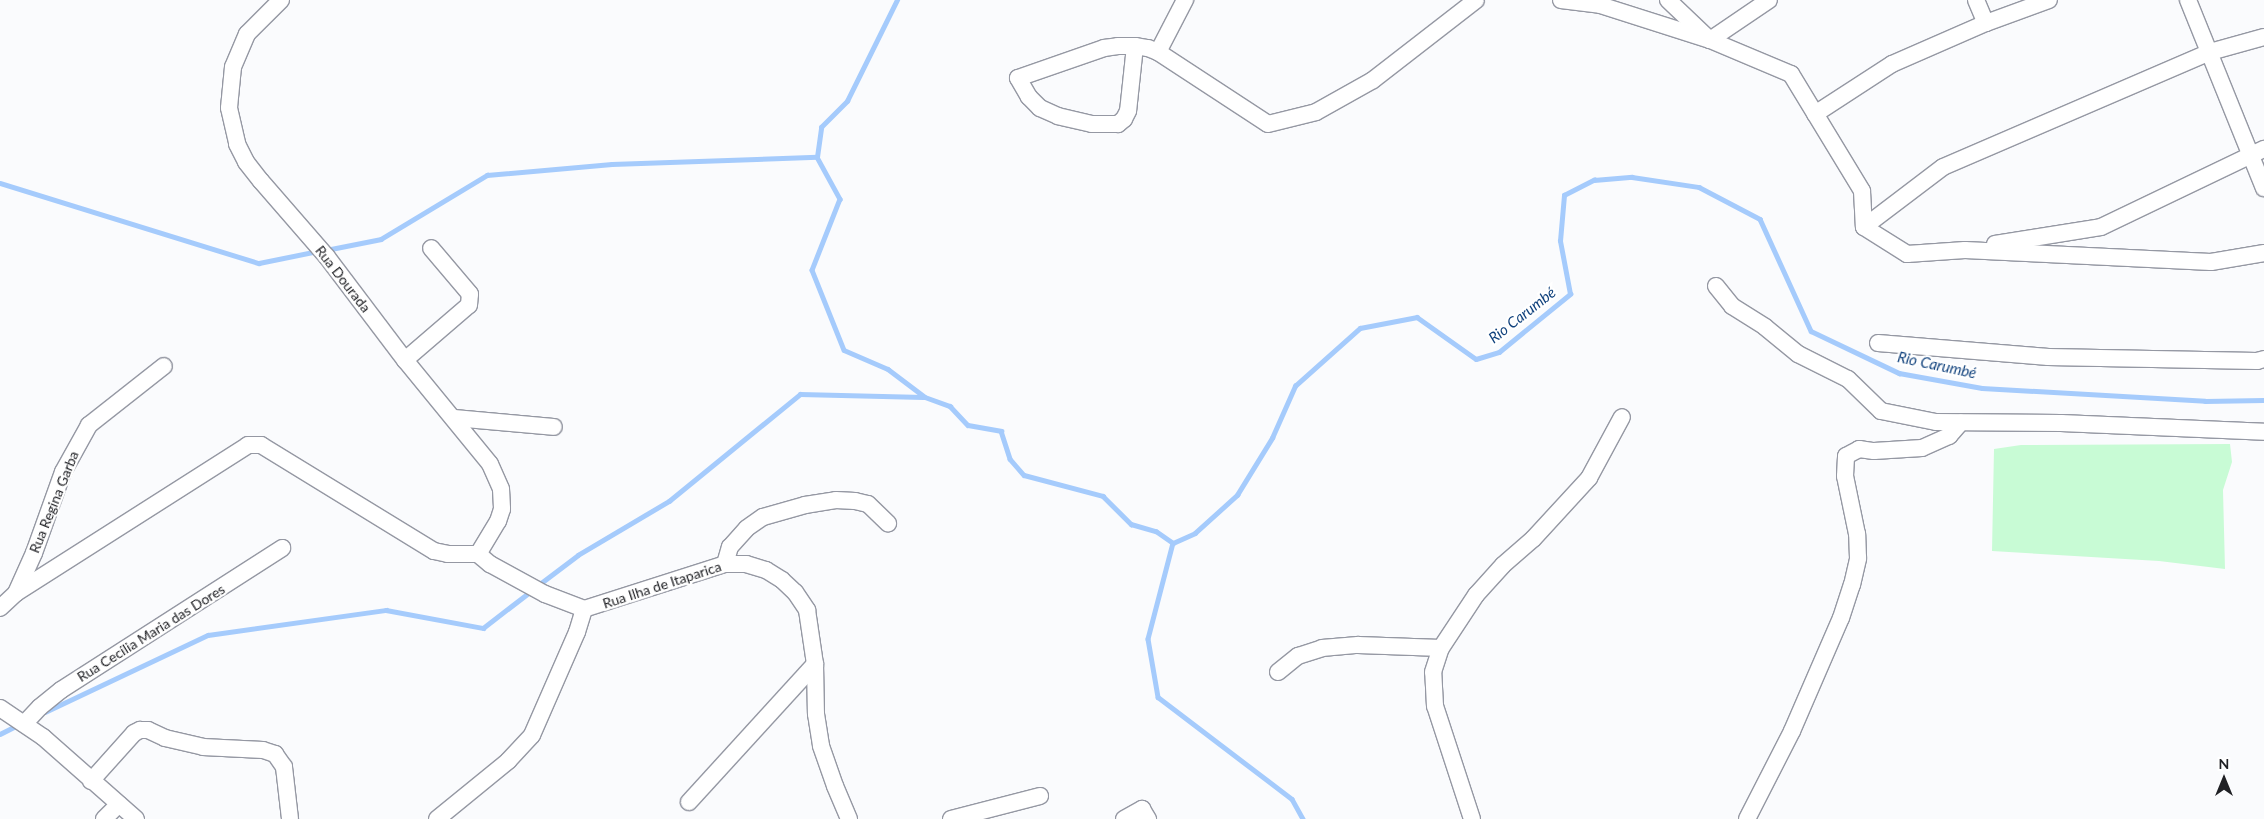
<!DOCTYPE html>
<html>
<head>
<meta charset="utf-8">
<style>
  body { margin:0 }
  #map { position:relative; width:2264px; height:819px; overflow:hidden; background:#fafbfd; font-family:Lato,sans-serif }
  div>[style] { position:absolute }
  .green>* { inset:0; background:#c8fbd5 }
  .stream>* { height:4.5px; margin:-2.25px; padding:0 2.25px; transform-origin:2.25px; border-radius:2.25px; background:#a5cbfc }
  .roads { filter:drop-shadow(1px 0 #9598a3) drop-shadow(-1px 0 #9598a3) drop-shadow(0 1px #9598a3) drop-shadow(0 -1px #9598a3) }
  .minor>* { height:16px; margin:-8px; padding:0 8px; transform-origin:8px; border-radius:8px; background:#fff }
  span { translate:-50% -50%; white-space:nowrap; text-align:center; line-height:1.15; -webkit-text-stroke:4.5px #fff; paint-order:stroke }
  .street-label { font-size:14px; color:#202125 }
  .water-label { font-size:15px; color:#11427d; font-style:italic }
  .north { position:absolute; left:2199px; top:754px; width:50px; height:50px; -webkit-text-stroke:4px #fff; paint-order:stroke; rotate:0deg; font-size:14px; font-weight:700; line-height:20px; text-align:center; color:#202125 }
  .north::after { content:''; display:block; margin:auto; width:18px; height:22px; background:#202125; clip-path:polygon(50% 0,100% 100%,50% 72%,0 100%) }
</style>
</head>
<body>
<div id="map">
  <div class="green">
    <i style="clip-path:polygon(2230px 444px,2232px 462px,2223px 490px,2225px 569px,2159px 561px,1992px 551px,1994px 449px,2021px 445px)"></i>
  </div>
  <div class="stream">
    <i style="left:817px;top:157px;width:48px;rotate:61.3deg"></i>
    <i style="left:840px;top:199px;width:76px;rotate:111.5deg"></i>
    <i style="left:812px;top:270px;width:86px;rotate:68.2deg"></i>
    <i style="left:844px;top:350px;width:48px;rotate:23.4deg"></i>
    <i style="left:888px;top:369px;width:46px;rotate:37.1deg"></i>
    <i style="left:925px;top:397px;width:27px;rotate:20deg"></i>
    <i style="left:950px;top:406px;width:26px;rotate:47deg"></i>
    <i style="left:968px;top:425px;width:34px;rotate:10deg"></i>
    <i style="left:1001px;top:431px;width:29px;rotate:72deg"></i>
    <i style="left:1010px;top:459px;width:21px;rotate:49deg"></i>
    <i style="left:1024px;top:475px;width:82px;rotate:14.9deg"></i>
    <i style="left:1103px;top:496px;width:40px;rotate:45deg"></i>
    <i style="left:1131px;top:524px;width:26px;rotate:16deg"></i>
    <i style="left:1156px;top:531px;width:21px;rotate:35deg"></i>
    <i style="left:1173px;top:543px;width:24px;rotate:-24deg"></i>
    <i style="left:1195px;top:533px;width:57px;rotate:-42.1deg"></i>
    <i style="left:1237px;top:495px;width:67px;rotate:-58.4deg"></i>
    <i style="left:1272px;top:438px;width:57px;rotate:-66.1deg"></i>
    <i style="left:1295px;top:386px;width:87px;rotate:-41.7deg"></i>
    <i style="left:1360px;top:328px;width:58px;rotate:-10.9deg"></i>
    <i style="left:1417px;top:317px;width:72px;rotate:35.4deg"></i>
    <i style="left:1476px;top:359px;width:24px;rotate:-17deg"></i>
    <i style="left:1499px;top:352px;width:92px;rotate:-39.2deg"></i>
    <i style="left:1570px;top:294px;width:54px;rotate:-100.7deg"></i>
    <i style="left:1560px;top:241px;width:46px;rotate:-85deg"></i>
    <i style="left:1564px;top:195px;width:34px;rotate:-27deg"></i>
    <i style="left:1594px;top:180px;width:38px;rotate:-5deg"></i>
    <i style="left:1632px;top:177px;width:68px;rotate:8.5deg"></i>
    <i style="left:1699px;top:187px;width:69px;rotate:27.7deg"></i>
    <i style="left:1760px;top:219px;width:123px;rotate:65.5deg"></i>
    <i style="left:1811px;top:331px;width:98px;rotate:25.5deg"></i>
    <i style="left:1899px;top:373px;width:84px;rotate:10.2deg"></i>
    <i style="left:1982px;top:388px;width:223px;rotate:3.3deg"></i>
    <i style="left:2205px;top:401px;width:59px;rotate:-1deg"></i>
    <i style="left:817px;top:157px;width:30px;rotate:-82deg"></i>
    <i style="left:821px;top:127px;width:37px;rotate:-45deg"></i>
    <i style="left:847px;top:101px;width:113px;rotate:-63.7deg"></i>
    <i style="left:0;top:183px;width:271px;rotate:17.2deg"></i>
    <i style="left:259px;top:263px;width:60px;rotate:-11.5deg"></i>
    <i style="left:326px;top:250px;width:56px;rotate:-11.3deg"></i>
    <i style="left:381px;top:239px;width:124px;rotate:-31.1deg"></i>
    <i style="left:487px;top:175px;width:125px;rotate:-5deg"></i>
    <i style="left:612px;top:164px;width:205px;rotate:-2deg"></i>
    <i style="left:1173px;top:543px;width:99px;rotate:104.6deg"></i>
    <i style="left:1148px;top:639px;width:59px;rotate:80.2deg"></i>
    <i style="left:1158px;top:697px;width:168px;rotate:37.3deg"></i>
    <i style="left:1292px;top:799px;width:23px;rotate:61deg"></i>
    <i style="left:537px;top:586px;width:51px;rotate:-37.1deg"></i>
    <i style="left:578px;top:555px;width:106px;rotate:-30.7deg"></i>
    <i style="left:669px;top:501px;width:169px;rotate:-39.2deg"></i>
    <i style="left:800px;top:394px;width:123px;rotate:1.4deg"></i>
    <i style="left:45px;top:712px;width:180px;rotate:-25.3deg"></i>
    <i style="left:208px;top:635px;width:180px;rotate:-8deg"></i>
    <i style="left:386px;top:610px;width:99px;rotate:10.5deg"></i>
    <i style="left:483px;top:628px;width:61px;rotate:-37.6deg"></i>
    <i style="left:0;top:734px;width:20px;rotate:-27deg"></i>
  </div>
  <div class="roads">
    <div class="minor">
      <i style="left:281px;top:0;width:48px;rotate:135deg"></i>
      <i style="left:247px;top:34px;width:36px;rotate:113deg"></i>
      <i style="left:233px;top:67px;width:41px;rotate:95.6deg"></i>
      <i style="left:229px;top:108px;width:37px;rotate:77deg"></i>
      <i style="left:237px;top:144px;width:20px;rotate:63deg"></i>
      <i style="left:246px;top:162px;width:24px;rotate:52deg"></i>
      <i style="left:261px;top:181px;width:101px;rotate:49deg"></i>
      <i style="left:327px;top:257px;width:129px;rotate:52.9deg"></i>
      <i style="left:405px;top:360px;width:134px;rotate:50.7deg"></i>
      <i style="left:490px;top:464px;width:27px;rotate:66deg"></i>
      <i style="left:501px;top:489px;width:20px;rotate:87deg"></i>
      <i style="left:502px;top:509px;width:13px;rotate:108deg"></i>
      <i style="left:498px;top:521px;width:39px;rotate:121deg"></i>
      <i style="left:1561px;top:0;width:39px;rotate:7deg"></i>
      <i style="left:1600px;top:5px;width:115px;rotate:17.7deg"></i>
      <i style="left:1710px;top:40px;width:71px;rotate:-34.1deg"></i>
      <i style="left:1668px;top:0;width:58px;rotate:43.6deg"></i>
      <i style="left:1710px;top:40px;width:88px;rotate:22.8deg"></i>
      <i style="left:1791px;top:74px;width:137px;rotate:58.7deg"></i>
      <i style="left:1862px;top:191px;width:36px;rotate:87deg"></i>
      <i style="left:1864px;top:227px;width:51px;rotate:32.1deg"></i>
      <i style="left:1907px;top:254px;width:58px;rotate:-3.9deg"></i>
      <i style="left:1965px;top:250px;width:246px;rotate:2.8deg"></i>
      <i style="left:2211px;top:262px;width:54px;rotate:-9.6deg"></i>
      <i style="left:1976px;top:0;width:25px;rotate:67deg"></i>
      <i style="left:2188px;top:0;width:203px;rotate:68deg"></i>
      <i style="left:1135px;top:46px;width:65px;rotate:96.1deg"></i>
      <i style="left:1128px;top:111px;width:9px;rotate:117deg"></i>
      <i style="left:1124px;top:119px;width:8px;rotate:140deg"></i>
      <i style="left:1118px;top:124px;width:26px;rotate:180deg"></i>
      <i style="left:1092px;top:124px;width:35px;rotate:-167deg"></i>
      <i style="left:1058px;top:116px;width:20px;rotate:-156deg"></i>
      <i style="left:1040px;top:108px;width:16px;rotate:-135deg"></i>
      <i style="left:1029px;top:97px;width:22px;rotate:-120deg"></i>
      <i style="left:1018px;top:78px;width:91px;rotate:-19.2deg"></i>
      <i style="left:1104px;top:48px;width:14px;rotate:-8deg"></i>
      <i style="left:1118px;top:46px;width:17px"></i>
      <i style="left:1135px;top:46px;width:13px;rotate:9deg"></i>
      <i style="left:1148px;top:48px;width:11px;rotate:22deg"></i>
      <i style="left:1158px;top:52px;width:131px;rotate:33.2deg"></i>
      <i style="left:1268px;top:124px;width:49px;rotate:-14deg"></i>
      <i style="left:1316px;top:112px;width:65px;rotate:-29.3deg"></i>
      <i style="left:1373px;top:80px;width:130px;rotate:-37.8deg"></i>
      <i style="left:1158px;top:52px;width:59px;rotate:-62.6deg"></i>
      <i style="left:1815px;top:114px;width:92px;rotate:-33deg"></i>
      <i style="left:1892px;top:64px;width:103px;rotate:-23.6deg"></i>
      <i style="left:1986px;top:23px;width:67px;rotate:-20.1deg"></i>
      <i style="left:1864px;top:227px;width:99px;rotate:-37.2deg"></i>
      <i style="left:1943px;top:167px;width:291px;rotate:-23.3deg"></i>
      <i style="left:2210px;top:52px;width:56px;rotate:-15.5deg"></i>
      <i style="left:1995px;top:244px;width:107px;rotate:-9.1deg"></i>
      <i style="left:2101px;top:227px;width:181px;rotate:-25.6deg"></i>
      <i style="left:1716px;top:286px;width:26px;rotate:51deg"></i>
      <i style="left:1732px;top:306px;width:39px;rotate:32deg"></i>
      <i style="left:1765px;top:327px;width:43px;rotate:39.3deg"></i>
      <i style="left:1798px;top:354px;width:56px;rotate:26.6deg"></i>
      <i style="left:1848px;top:379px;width:46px;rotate:44.1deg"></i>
      <i style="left:1881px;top:411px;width:56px;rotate:11.3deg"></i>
      <i style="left:1936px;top:422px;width:125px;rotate:0.5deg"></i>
      <i style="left:2061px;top:423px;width:203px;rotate:2.5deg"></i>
      <i style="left:1878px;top:343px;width:171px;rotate:4.7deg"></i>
      <i style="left:2048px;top:357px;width:209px;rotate:1.1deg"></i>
      <i style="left:2257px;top:361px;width:7px;rotate:-16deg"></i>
      <i style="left:405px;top:360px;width:84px;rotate:-40.7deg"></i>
      <i style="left:469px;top:305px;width:11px;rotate:-85deg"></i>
      <i style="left:470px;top:294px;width:60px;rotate:-130.3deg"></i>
      <i style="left:454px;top:418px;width:100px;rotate:5.1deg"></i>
      <i style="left:478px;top:554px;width:16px;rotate:40deg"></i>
      <i style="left:490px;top:564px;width:63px;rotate:28.6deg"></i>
      <i style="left:545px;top:594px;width:42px;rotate:21deg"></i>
      <i style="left:584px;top:609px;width:148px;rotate:-17.7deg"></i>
      <i style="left:725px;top:564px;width:21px"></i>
      <i style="left:746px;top:564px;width:21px;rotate:17deg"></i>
      <i style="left:766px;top:570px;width:19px;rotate:32deg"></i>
      <i style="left:782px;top:580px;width:18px;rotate:43deg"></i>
      <i style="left:795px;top:592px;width:22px;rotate:56deg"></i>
      <i style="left:807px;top:610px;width:55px;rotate:81.6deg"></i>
      <i style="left:815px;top:664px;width:50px;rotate:88.9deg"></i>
      <i style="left:816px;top:714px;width:32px;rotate:81deg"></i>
      <i style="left:821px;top:746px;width:42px;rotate:70.7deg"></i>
      <i style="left:835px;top:786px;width:36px;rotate:67deg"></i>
      <i style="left:725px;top:564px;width:18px;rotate:-74deg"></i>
      <i style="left:730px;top:547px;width:25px;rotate:-48deg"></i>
      <i style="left:747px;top:528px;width:19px;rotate:-35deg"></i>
      <i style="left:763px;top:517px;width:44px;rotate:-15.9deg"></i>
      <i style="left:805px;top:505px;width:31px;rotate:-9deg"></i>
      <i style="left:836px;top:500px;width:19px;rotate:3deg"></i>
      <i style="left:855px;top:501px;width:13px;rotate:13deg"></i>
      <i style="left:868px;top:504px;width:28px;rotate:44deg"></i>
      <i style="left:16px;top:593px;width:275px;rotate:-32.5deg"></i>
      <i style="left:248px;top:445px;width:13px"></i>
      <i style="left:261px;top:445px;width:203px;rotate:31.5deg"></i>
      <i style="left:434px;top:551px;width:14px;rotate:12deg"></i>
      <i style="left:448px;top:554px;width:30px"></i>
      <i style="left:0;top:608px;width:22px;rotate:-43deg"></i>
      <i style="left:16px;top:593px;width:44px;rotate:-65.8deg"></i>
      <i style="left:34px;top:553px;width:86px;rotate:-70.3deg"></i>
      <i style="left:63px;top:472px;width:54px;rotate:-61deg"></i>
      <i style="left:89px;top:425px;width:95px;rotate:-38.2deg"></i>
      <i style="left:1278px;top:672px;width:26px;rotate:-39deg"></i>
      <i style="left:1298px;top:656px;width:25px;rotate:-18deg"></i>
      <i style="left:1322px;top:648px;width:36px;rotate:-5deg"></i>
      <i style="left:1358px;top:645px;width:83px;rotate:2.1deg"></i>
      <i style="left:0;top:708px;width:52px;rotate:34deg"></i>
      <i style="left:43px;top:737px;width:124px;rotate:41.4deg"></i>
      <i style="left:24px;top:724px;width:23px;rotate:-47deg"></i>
      <i style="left:40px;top:707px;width:27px;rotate:-39deg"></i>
      <i style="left:61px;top:690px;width:263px;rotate:-32.7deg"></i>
      <i style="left:91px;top:781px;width:64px;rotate:-48.1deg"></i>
      <i style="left:134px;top:733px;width:7px;rotate:-27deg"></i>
      <i style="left:140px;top:730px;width:8px"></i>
      <i style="left:148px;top:730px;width:19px;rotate:25deg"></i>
      <i style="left:165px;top:738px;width:39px;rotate:13deg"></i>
      <i style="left:203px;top:747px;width:60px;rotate:2.9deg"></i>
      <i style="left:263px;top:750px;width:13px;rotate:18deg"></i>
      <i style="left:275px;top:754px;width:16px;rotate:55deg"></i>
      <i style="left:284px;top:767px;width:52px;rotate:83.4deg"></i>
      <i style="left:689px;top:802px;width:187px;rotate:-47.6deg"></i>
      <i style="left:104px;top:819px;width:21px;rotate:-45deg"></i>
      <i style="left:437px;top:819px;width:92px;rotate:-39.2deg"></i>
      <i style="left:508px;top:761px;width:35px;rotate:-47deg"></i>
      <i style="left:532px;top:735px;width:112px;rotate:-66.4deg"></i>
      <i style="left:577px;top:632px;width:24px;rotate:-73deg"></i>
      <i style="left:951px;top:819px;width:92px;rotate:-14.5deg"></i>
      <i style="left:1124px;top:819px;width:21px;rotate:-29deg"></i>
      <i style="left:1142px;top:809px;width:12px;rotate:59deg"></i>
      <i style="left:1472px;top:819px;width:119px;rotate:-108.1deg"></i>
      <i style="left:1435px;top:706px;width:34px;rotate:-93deg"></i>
      <i style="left:1433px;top:672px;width:25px;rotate:-72deg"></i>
      <i style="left:1441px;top:648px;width:64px;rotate:-56.6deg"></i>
      <i style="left:1476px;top:595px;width:40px;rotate:-48deg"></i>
      <i style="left:1503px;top:565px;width:40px;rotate:-41deg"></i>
      <i style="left:1533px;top:539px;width:83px;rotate:-47.4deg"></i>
      <i style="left:1589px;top:478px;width:69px;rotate:-61.6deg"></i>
      <i style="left:1747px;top:819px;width:99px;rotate:-62.9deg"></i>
      <i style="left:1792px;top:731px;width:123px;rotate:-66.6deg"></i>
      <i style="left:1841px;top:618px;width:35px;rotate:-72deg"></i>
      <i style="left:1852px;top:585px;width:28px;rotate:-77deg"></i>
      <i style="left:1858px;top:558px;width:24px;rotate:-92deg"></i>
      <i style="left:1857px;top:534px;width:59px;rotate:-101.7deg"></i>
      <i style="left:1845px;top:476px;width:20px;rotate:-87deg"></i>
      <i style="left:1846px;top:456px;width:15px;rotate:-28deg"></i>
      <i style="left:1859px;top:449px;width:15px;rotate:8deg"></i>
      <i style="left:1874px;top:451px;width:48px;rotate:-3.6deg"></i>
      <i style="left:1922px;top:448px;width:30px;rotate:-24deg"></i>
      <i style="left:1949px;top:436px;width:18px;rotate:-49deg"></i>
    </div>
  </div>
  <div class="street-label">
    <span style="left:343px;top:279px;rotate:52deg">Rua Dourada</span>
    <span style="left:54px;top:502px;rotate:-68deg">Rua Regina Garba</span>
    <span style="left:662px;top:585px;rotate:-18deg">Rua Ilha de Itaparica</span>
    <span style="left:151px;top:633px;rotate:-32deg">Rua Cecília Maria das Dores</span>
  </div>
  <div class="water-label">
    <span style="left:1522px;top:315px;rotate:-38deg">Rio Carumbé</span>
    <span style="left:1937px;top:365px;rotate:12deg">Rio Carumbé</span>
  </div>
  <div class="north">N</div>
</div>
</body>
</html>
